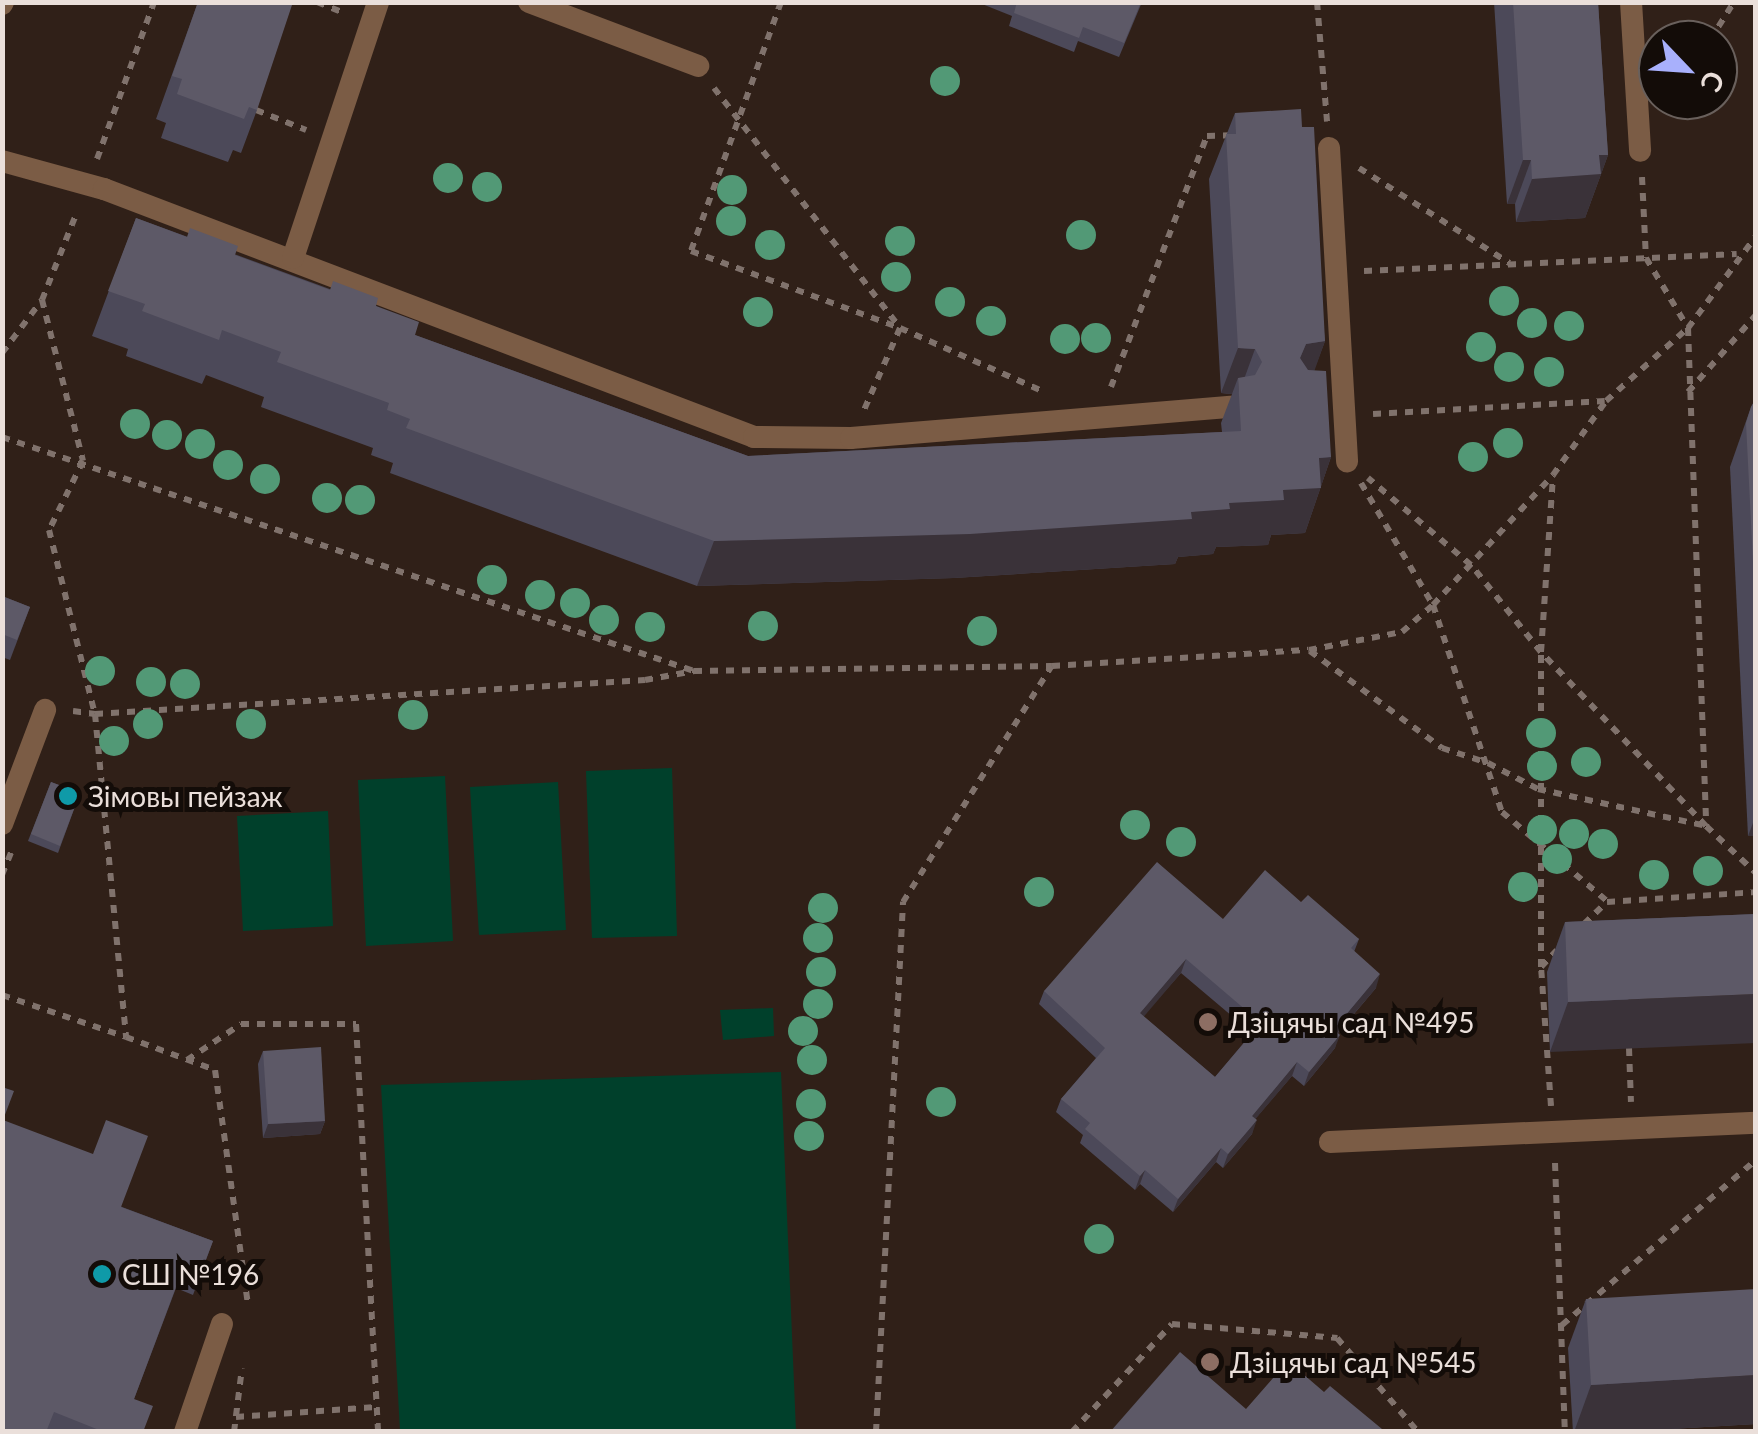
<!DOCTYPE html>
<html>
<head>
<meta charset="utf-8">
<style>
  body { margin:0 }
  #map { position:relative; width:1758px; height:1434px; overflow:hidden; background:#302018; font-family:Lato,sans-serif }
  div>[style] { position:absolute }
  .green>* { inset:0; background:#00402b }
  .path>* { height:6px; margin-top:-3px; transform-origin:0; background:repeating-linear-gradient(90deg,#80726c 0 8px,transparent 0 16px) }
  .service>* { height:22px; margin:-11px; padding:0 11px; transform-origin:11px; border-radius:11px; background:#7b5c45 }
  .trees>* { width:30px; height:30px; margin:-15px; border-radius:50%; background:#529976 }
  .wall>* { inset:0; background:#4c4959 }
  .shaded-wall>* { inset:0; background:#3a3239 }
  .building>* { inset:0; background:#5d5967 }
  .dots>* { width:28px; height:28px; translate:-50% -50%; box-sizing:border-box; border:5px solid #130c08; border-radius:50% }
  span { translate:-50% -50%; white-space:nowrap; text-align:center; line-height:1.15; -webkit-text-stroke:10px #130c08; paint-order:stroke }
  .poi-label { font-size:28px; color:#eadfda }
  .left { translate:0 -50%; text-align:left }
  .frame { position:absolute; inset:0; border:5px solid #eadfda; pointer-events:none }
  .north { position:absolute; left:1638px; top:20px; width:100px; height:100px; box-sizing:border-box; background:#130c08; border:2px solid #69605c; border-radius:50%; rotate:115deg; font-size:28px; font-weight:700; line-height:40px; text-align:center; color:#eadfda }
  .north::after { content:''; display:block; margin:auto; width:35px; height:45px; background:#a8b0fc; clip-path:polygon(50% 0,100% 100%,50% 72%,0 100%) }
</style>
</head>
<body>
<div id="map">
  <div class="green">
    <i style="clip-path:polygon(672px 768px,677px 936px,592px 938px,586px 771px)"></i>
    <i style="clip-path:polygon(445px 776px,453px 941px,366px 946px,358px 780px)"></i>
    <i style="clip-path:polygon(558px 782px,566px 930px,479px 935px,470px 787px)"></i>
    <i style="clip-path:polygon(328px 811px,333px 926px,243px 931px,237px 816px)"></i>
    <i style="clip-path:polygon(773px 1008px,774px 1036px,723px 1040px,720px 1010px)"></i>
    <i style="clip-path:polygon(781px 1072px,796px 1431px,400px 1431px,381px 1085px)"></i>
  </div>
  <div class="path">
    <i style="left:317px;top:2px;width:29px;rotate:22deg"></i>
    <i style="left:781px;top:2px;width:265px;rotate:109.9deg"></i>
    <i style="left:691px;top:251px;width:223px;rotate:20.2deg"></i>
    <i style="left:900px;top:328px;width:153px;rotate:23.9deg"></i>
    <i style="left:1317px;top:2px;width:120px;rotate:85.2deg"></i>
    <i style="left:1710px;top:40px;width:45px;rotate:-57.7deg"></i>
    <i style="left:714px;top:88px;width:304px;rotate:52.2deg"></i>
    <i style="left:900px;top:328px;width:90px;rotate:113.7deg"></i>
    <i style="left:256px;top:110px;width:54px;rotate:21.8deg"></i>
    <i style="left:97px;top:159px;width:167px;rotate:-70deg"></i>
    <i style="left:1359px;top:168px;width:178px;rotate:32.3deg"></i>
    <i style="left:1642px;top:177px;width:81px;rotate:87.2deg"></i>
    <i style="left:1646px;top:258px;width:82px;rotate:59deg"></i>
    <i style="left:1688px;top:328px;width:498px;rotate:87.9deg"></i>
    <i style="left:1706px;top:826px;width:69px;rotate:43.2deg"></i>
    <i style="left:1364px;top:271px;width:373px;rotate:-2.6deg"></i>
    <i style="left:42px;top:300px;width:95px;rotate:-68.3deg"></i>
    <i style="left:2px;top:353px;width:66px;rotate:-53deg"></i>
    <i style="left:42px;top:300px;width:166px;rotate:75.7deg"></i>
    <i style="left:83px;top:461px;width:77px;rotate:116.2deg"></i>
    <i style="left:49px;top:530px;width:190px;rotate:76deg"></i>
    <i style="left:95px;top:714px;width:324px;rotate:84.5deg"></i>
    <i style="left:126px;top:1037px;width:95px;rotate:20.3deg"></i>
    <i style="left:215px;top:1070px;width:238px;rotate:82deg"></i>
    <i style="left:1111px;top:387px;width:269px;rotate:-69.1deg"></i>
    <i style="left:1207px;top:136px;width:24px;rotate:-2deg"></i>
    <i style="left:1688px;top:392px;width:103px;rotate:-48.6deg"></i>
    <i style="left:1373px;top:414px;width:232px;rotate:-3.2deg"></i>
    <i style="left:2px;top:437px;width:730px;rotate:18.68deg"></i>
    <i style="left:694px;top:671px;width:358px;rotate:-0.8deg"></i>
    <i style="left:1052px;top:666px;width:257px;rotate:-3.6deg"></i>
    <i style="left:1309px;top:650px;width:95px;rotate:-11deg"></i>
    <i style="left:1402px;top:632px;width:41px;rotate:-41.1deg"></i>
    <i style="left:1433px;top:605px;width:177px;rotate:-47.3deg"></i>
    <i style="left:1553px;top:475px;width:91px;rotate:-54.4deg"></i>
    <i style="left:1606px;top:401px;width:110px;rotate:-41.7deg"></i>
    <i style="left:1688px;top:328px;width:114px;rotate:-53.5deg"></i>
    <i style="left:1361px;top:483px;width:142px;rotate:59.5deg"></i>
    <i style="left:1433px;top:605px;width:218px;rotate:71.6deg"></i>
    <i style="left:1502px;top:812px;width:138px;rotate:40.3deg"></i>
    <i style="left:1310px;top:651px;width:164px;rotate:36.3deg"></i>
    <i style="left:1442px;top:748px;width:48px;rotate:18.1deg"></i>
    <i style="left:1488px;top:763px;width:56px;rotate:27.5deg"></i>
    <i style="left:1538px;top:789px;width:172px;rotate:12.4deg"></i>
    <i style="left:1706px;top:826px;width:240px;rotate:-133.5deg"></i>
    <i style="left:1541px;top:652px;width:112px;rotate:-128.8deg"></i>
    <i style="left:1471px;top:565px;width:135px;rotate:-139.8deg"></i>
    <i style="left:73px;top:711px;width:22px;rotate:8deg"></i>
    <i style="left:95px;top:714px;width:551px;rotate:-3.54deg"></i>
    <i style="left:645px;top:680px;width:50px;rotate:-10.4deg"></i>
    <i style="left:2px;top:875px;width:24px;rotate:-68deg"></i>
    <i style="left:1584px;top:924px;width:32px;rotate:-44deg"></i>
    <i style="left:1607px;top:902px;width:149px;rotate:-3.8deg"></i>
    <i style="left:1541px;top:967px;width:315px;rotate:-90deg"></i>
    <i style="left:1541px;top:652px;width:176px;rotate:-86.1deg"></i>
    <i style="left:2px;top:995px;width:131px;rotate:18.7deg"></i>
    <i style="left:1629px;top:1048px;width:54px;rotate:87.9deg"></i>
    <i style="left:187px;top:1060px;width:65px;rotate:-33.7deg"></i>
    <i style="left:241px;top:1024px;width:115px"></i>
    <i style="left:356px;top:1024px;width:409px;rotate:86.9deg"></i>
    <i style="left:1551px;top:1106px;width:139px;rotate:-94.1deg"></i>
    <i style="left:1541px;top:967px;width:23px;rotate:-47deg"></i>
    <i style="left:1555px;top:1163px;width:269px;rotate:87.9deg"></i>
    <i style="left:1562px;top:1325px;width:255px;rotate:-40.4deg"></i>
    <i style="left:236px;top:1417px;width:140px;rotate:-4.1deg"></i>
    <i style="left:234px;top:1432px;width:64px;rotate:-82.9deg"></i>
    <i style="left:876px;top:1432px;width:531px;rotate:-87.08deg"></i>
    <i style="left:903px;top:902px;width:278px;rotate:-57.8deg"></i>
    <i style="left:1072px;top:1432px;width:147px;rotate:-47.2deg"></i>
    <i style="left:1172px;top:1324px;width:166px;rotate:4.8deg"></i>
    <i style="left:1337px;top:1338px;width:124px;rotate:49.2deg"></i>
  </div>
  <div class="service">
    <i style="left:529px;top:2px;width:181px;rotate:20.7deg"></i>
    <i style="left:1631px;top:2px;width:149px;rotate:86.5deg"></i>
    <i style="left:2px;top:4px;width:2px;rotate:-63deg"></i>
    <i style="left:1329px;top:148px;width:314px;rotate:86.7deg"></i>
    <i style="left:2px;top:161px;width:106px;rotate:15.4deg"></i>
    <i style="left:104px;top:189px;width:696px;rotate:20.88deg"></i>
    <i style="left:754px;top:437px;width:97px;rotate:0.6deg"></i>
    <i style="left:851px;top:438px;width:381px;rotate:-4.7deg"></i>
    <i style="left:293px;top:258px;width:270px;rotate:-71.6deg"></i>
    <i style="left:2px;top:824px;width:122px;rotate:-69.3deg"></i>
    <i style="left:1330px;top:1142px;width:426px;rotate:-2.6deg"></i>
    <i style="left:185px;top:1432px;width:114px;rotate:-71.1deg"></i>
  </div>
  <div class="trees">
    <i style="left:945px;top:81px"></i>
    <i style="left:448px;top:178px"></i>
    <i style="left:487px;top:187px"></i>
    <i style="left:732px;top:190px"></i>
    <i style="left:731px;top:221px"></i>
    <i style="left:1081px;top:235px"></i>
    <i style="left:900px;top:241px"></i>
    <i style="left:770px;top:245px"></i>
    <i style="left:896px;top:277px"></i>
    <i style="left:1504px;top:301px"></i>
    <i style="left:950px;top:302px"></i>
    <i style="left:758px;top:312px"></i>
    <i style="left:991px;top:321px"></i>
    <i style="left:1532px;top:323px"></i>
    <i style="left:1569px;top:326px"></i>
    <i style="left:1096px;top:338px"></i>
    <i style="left:1065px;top:339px"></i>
    <i style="left:1481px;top:347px"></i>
    <i style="left:1509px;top:367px"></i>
    <i style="left:1549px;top:372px"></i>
    <i style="left:135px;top:424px"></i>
    <i style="left:167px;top:435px"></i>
    <i style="left:1508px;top:443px"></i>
    <i style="left:200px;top:444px"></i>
    <i style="left:1473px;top:457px"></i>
    <i style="left:228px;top:465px"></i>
    <i style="left:265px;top:479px"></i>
    <i style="left:327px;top:498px"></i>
    <i style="left:360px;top:500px"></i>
    <i style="left:492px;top:580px"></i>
    <i style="left:540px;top:595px"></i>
    <i style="left:575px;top:603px"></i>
    <i style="left:604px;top:620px"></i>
    <i style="left:763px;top:626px"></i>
    <i style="left:650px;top:627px"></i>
    <i style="left:982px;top:631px"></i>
    <i style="left:100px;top:671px"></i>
    <i style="left:151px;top:682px"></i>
    <i style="left:185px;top:684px"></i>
    <i style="left:413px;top:715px"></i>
    <i style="left:148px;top:724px"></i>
    <i style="left:251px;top:724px"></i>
    <i style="left:1541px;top:733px"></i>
    <i style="left:114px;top:741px"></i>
    <i style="left:1586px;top:762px"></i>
    <i style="left:1542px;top:766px"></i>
    <i style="left:1135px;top:825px"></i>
    <i style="left:1542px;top:830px"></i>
    <i style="left:1574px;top:834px"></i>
    <i style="left:1181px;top:842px"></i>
    <i style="left:1603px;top:844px"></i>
    <i style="left:1557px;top:859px"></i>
    <i style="left:1708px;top:871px"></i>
    <i style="left:1654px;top:875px"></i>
    <i style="left:1523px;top:887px"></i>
    <i style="left:1039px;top:892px"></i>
    <i style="left:823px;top:908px"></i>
    <i style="left:818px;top:938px"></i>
    <i style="left:821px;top:972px"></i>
    <i style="left:818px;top:1004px"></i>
    <i style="left:803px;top:1031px"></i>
    <i style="left:812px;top:1060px"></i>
    <i style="left:941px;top:1102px"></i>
    <i style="left:811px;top:1104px"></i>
    <i style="left:809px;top:1136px"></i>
    <i style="left:1099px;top:1239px"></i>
  </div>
  <div class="wall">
    <i style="clip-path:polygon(198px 2px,257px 110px,241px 153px,233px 150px,228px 162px,161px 138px,166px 123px,156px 119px)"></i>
    <i style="clip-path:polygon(977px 2px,1142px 2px,1119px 57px,1078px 41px,1074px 52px,1009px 26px,1012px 16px)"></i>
    <i style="clip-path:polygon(1494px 2px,1598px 2px,1608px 155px,1585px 218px,1516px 222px,1515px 204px,1507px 204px)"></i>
    <i style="clip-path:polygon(1235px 113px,1302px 127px,1325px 341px,1314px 370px,1331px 457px,1305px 533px,1271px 535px,1268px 545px,1216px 547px,1213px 554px,1178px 557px,1175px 564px,954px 578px,697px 586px,390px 473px,393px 463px,371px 455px,373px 448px,261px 407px,264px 397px,206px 375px,202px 384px,126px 356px,128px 349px,92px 336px,136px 218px,376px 306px,415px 335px,748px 456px,1222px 432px,1221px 423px,1232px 394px,1221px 393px,1209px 179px)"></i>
    <i style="clip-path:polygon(1756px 398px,1756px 836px,1748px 836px,1730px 467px,1751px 407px)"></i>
    <i style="clip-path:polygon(2px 596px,30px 607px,10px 660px,2px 657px)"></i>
    <i style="clip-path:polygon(51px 782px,80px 793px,58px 853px,28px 841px)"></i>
    <i style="clip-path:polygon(evenodd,1301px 902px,1359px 939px,1354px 952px,1376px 988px,1338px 1033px,1335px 1048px,1304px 1086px,1292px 1076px,1255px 1119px,1252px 1134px,1223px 1168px,1216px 1162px,1173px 1212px,1140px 1184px,1135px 1190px,1080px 1143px,1083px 1135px,1056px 1112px,1061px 1099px,1096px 1058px,1039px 1004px,1044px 991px,1223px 919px,1301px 902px,1181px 973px,1252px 1033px,1215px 1077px,1143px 1016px,1181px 973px)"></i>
    <i style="clip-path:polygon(1756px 914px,1550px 1052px,1547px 972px,1565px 922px)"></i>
    <i style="clip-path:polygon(263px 1051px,325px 1121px,320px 1134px,263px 1138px,258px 1064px)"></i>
    <i style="clip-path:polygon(3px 1120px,122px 1207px,213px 1241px,193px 1295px,176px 1288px,134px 1399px,144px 1432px,2px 1432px)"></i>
    <i style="clip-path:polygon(1586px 1299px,1756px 1424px,1620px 1432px,1573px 1432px,1568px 1348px)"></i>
  </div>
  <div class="shaded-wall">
    <i style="clip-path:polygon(1599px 155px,1608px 155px,1585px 218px,1516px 222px,1532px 179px)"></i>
    <i style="clip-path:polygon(1523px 160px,1531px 160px,1515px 204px,1507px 204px)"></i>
    <i style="clip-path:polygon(1325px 341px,1309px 386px,1300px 358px,1306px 344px)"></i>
    <i style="clip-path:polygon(1238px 348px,1255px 349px,1239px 393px,1238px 378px,1232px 394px,1221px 393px)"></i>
    <i style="clip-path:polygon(1331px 457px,1305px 533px,1271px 535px,1268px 545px,1216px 547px,1213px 554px,1178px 557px,1175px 564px,954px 578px,697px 586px,714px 541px,1191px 512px,1283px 490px,1319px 458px)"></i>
    <i style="clip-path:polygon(1756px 815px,1756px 836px,1748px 836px)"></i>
    <i style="clip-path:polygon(1186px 959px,1181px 973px,1135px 1027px,1140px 1013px)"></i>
    <i style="clip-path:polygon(1380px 974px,1376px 988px,1329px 1043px,1334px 1029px)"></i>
    <i style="clip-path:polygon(1756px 994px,1756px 1043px,1550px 1052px,1568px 1002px)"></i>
    <i style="clip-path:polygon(1340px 1035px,1335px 1048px,1304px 1086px,1309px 1072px)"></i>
    <i style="clip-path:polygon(1297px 1062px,1292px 1076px,1247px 1129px,1252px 1116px)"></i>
    <i style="clip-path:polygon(1257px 1120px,1252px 1134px,1223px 1168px,1228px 1154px)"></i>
    <i style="clip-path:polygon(325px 1121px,320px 1134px,263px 1138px,268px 1124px)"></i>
    <i style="clip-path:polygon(1221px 1148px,1216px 1162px,1173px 1212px,1178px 1199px)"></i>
    <i style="clip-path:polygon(1145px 1170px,1140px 1184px,1135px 1190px,1140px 1176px)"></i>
    <i style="clip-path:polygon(1756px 1375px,1756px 1424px,1620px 1432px,1574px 1432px,1591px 1385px)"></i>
  </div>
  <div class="building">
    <i style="clip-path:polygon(198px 2px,293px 2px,257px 110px,249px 107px,244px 119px,177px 94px,182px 79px,172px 76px)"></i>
    <i style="clip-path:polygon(1017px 2px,1141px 2px,1124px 43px,1083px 27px,1079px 38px,1014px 13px)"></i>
    <i style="clip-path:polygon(1513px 2px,1598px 2px,1608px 155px,1599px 155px,1601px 174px,1532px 179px,1531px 160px,1523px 160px)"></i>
    <i style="clip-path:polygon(1301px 109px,1302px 127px,1314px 127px,1325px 341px,1306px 344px,1300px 358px,1308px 370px,1326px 371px,1331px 457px,1319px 458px,1321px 488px,1283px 490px,1284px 500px,1229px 503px,1230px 509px,1191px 512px,1192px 519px,970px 534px,714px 541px,406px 428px,410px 419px,387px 410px,389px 403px,277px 362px,281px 352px,222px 330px,219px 340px,142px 311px,145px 304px,108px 291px,136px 218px,187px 237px,190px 228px,238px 246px,235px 255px,330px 290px,333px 281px,378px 298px,376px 306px,419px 322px,415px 335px,748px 456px,1241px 431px,1238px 378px,1255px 375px,1262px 362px,1255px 349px,1238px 348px,1226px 134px,1236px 134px,1235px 113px)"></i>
    <i style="clip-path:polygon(1756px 398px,1756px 622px,1746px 423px,1751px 407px)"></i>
    <i style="clip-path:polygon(2px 596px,30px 607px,17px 640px,2px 634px)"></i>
    <i style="clip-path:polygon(51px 782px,80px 793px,60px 846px,31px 834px)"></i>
    <i style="clip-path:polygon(evenodd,1157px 862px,1223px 919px,1265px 870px,1301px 902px,1308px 895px,1359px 939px,1351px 948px,1380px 974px,1334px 1029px,1340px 1035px,1309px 1072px,1297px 1062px,1252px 1116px,1257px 1120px,1228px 1154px,1221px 1148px,1178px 1199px,1145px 1170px,1140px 1176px,1085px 1129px,1090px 1123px,1061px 1099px,1105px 1048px,1044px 991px,1157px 862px,1186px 959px,1261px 1023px,1215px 1077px,1140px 1013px,1186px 959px)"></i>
    <i style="clip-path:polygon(1756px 914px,1756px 994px,1568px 1002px,1565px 922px)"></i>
    <i style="clip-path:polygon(321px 1047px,325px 1121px,268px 1124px,263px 1051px)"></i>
    <i style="clip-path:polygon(2px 1087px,14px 1091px,3px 1120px,93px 1154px,106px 1120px,148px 1136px,121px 1207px,213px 1241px,200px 1275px,183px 1268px,134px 1399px,153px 1406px,143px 1432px,104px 1432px,54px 1412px,46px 1432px,2px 1432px)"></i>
    <i style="clip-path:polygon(1756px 1289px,1756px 1375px,1591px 1385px,1586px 1299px)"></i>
    <i style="clip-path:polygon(1180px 1352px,1246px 1409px,1288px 1361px,1324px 1392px,1330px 1386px,1382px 1429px,1380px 1432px,1110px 1432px)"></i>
  </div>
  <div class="dots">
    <i style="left:68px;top:796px;background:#0f9aa8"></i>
    <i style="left:1208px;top:1022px;background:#8d6e63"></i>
    <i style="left:102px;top:1274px;background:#0f9aa8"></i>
    <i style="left:1210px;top:1362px;background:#8d6e63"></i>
  </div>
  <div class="poi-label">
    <span class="left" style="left:88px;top:796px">Зімовы пейзаж</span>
    <span class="left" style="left:1228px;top:1022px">Дзіцячы сад №495</span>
    <span class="left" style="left:122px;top:1274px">СШ №196</span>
    <span class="left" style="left:1230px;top:1362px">Дзіцячы сад №545</span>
  </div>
  <div class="frame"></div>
  <div class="north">С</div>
</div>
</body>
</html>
